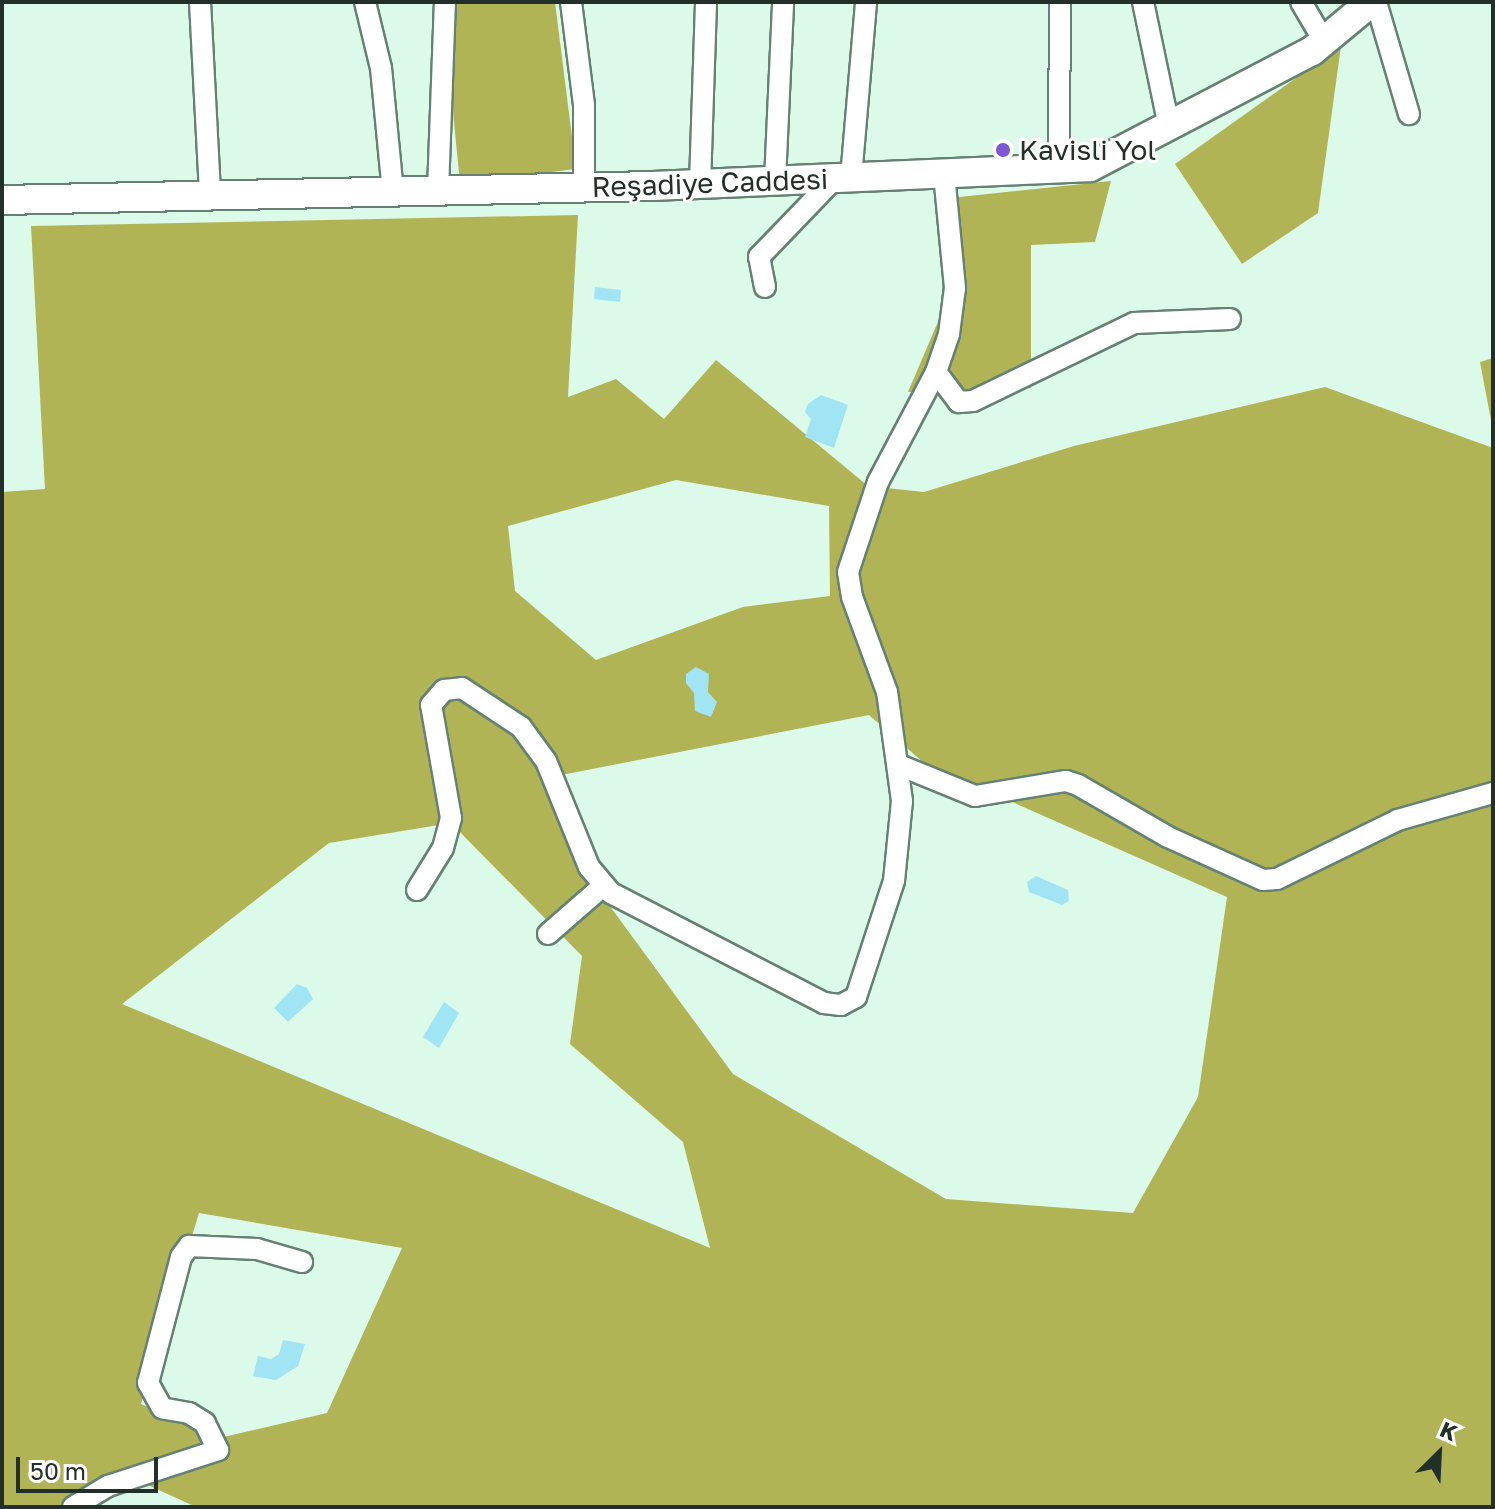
<!DOCTYPE html>
<html>
<head>
<meta charset="utf-8">
<style>
  body { margin:0 }
  #map { position:relative; width:1495px; height:1509px; overflow:hidden; background:#dbfaea; font-family:"Golos Text",sans-serif }
  div>[style] { position:absolute }
  .forest>* { inset:0; background:#b1b454 }
  .water>* { inset:0; background:#a1e5f5 }
  .roads { filter:drop-shadow(2px 0 #658173) drop-shadow(-2px 0 #658173) drop-shadow(0 2px #658173) drop-shadow(0 -2px #658173) }
  .street>* { height:20px; margin:-10px; padding:0 10px; transform-origin:10px; border-radius:10px; background:#fff }
  .secondary>* { height:28px; margin:-14px; padding:0 14px; transform-origin:14px; border-radius:14px; background:#fff }
  .dots>* { width:22px; height:22px; translate:-50% -50%; box-sizing:border-box; border:4px solid #fff; border-radius:50% }
  span { translate:-50% -50%; white-space:nowrap; text-align:center; line-height:1.15; -webkit-text-stroke:6px #fff; paint-order:stroke }
  .poi-label { font-size:28px; color:#232f29 }
  .left { translate:0 -50%; text-align:left }
  .street-label { font-size:28px; color:#232f29 }
  .frame { position:absolute; inset:0; border:4px solid #232f29; pointer-events:none }
  .north { position:absolute; left:1399px; top:1413px; width:80px; height:80px; -webkit-text-stroke:6px #fff; paint-order:stroke; rotate:24deg; font-size:22px; font-weight:700; line-height:32px; text-align:center; color:#232f29 }
  .north::after { content:''; display:block; margin:auto; width:28px; height:36px; background:#232f29; clip-path:polygon(50% 0,100% 100%,50% 72%,0 100%) }
  .scale { position:absolute; left:16px; top:1457px; width:142px; height:36px; box-sizing:border-box; border:4px solid #232f29; border-top:0; padding-left:10px; font-size:24px; line-height:28px; white-space:nowrap; color:#232f29; -webkit-text-stroke:6px #fff; paint-order:stroke }
</style>
</head>
<body>
<div id="map">
  <div class="forest">
    <i style="clip-path:polygon(442px 2px,555px 2px,576px 169px,460px 183px)"></i>
    <i style="clip-path:polygon(1341px 46px,1318px 213px,1242px 264px,1175px 164px)"></i>
    <i style="clip-path:polygon(1111px 181px,1095px 242px,1031px 245px,1031px 388px,908px 392px,940px 317px,950px 198px)"></i>
    <i style="clip-path:polygon(evenodd,578px 215px,568px 397px,616px 379px,664px 419px,716px 360px,868px 486px,924px 492px,1074px 446px,1325px 387px,1493px 448px,1493px 1507px,196px 1507px,139px 1481px,92px 1507px,2px 1507px,2px 492px,45px 489px,31px 226px,578px 215px,676px 480px,829px 506px,830px 596px,743px 607px,596px 660px,515px 591px,508px 526px,676px 480px,578px 215px,869px 715px,924px 763px,1227px 897px,1198px 1097px,1133px 1213px,946px 1199px,733px 1074px,601px 894px,546px 778px,869px 715px,578px 215px,451px 823px,582px 956px,570px 1044px,683px 1142px,710px 1248px,122px 1004px,329px 843px,451px 823px,578px 215px,199px 1213px,402px 1248px,327px 1413px,219px 1438px,141px 1404px,199px 1213px)"></i>
    <i style="clip-path:polygon(1493px 358px,1493px 431px,1480px 362px)"></i>
  </div>
  <div class="water">
    <i style="clip-path:polygon(595px 287px,621px 290px,620px 302px,594px 299px)"></i>
    <i style="clip-path:polygon(821px 395px,848px 405px,834px 448px,805px 437px,811px 419px,805px 412px,808px 404px)"></i>
    <i style="clip-path:polygon(696px 667px,709px 674px,708px 692px,717px 702px,711px 717px,695px 711px,694px 693px,686px 683px,686px 674px)"></i>
    <i style="clip-path:polygon(1036px 876px,1068px 890px,1069px 901px,1062px 905px,1029px 892px,1027px 882px)"></i>
    <i style="clip-path:polygon(297px 984px,307px 988px,313px 999px,288px 1022px,274px 1008px)"></i>
    <i style="clip-path:polygon(444px 1002px,459px 1013px,439px 1048px,423px 1037px)"></i>
    <i style="clip-path:polygon(283px 1340px,305px 1344px,298px 1366px,276px 1380px,253px 1376px,258px 1356px,271px 1359px,279px 1354px)"></i>
  </div>
  <div class="roads">
    <div class="street">
      <i style="left:200px;top:2px;width:194px;rotate:87deg"></i>
      <i style="left:365px;top:2px;width:68px;rotate:76.4deg"></i>
      <i style="left:381px;top:68px;width:125px;rotate:84.5deg"></i>
      <i style="left:571px;top:2px;width:104px;rotate:82.8deg"></i>
      <i style="left:584px;top:105px;width:83px;rotate:90deg"></i>
      <i style="left:1143px;top:2px;width:127px;rotate:78.2deg"></i>
      <i style="left:1301px;top:2px;width:45px;rotate:59.5deg"></i>
      <i style="left:1376px;top:2px;width:117px;rotate:73.6deg"></i>
      <i style="left:1059px;top:169px;width:167px;rotate:-89.7deg"></i>
      <i style="left:851px;top:178px;width:177px;rotate:-85.1deg"></i>
      <i style="left:775px;top:181px;width:179px;rotate:-87.4deg"></i>
      <i style="left:700px;top:184px;width:182px;rotate:-88.1deg"></i>
      <i style="left:438px;top:191px;width:189px;rotate:-87.9deg"></i>
      <i style="left:765px;top:287px;width:31px;rotate:-101deg"></i>
      <i style="left:759px;top:257px;width:108px;rotate:-46.1deg"></i>
      <i style="left:936px;top:372px;width:38px;rotate:53deg"></i>
      <i style="left:959px;top:402px;width:14px;rotate:-4deg"></i>
      <i style="left:973px;top:401px;width:179px;rotate:-25.8deg"></i>
      <i style="left:1134px;top:323px;width:96px;rotate:-2.4deg"></i>
      <i style="left:899px;top:765px;width:82px;rotate:22.2deg"></i>
      <i style="left:975px;top:796px;width:92px;rotate:-9.4deg"></i>
      <i style="left:1066px;top:781px;width:13px;rotate:18deg"></i>
      <i style="left:1078px;top:785px;width:104px;rotate:30deg"></i>
      <i style="left:1168px;top:837px;width:104px;rotate:24.4deg"></i>
      <i style="left:1263px;top:880px;width:14px;rotate:-4deg"></i>
      <i style="left:1277px;top:879px;width:135px;rotate:-26deg"></i>
      <i style="left:1398px;top:820px;width:99px;rotate:-15.9deg"></i>
      <i style="left:417px;top:890px;width:49px;rotate:-58.2deg"></i>
      <i style="left:443px;top:848px;width:31px;rotate:-75deg"></i>
      <i style="left:451px;top:818px;width:115px;rotate:-100deg"></i>
      <i style="left:431px;top:705px;width:20px;rotate:-49deg"></i>
      <i style="left:444px;top:690px;width:18px;rotate:-6deg"></i>
      <i style="left:462px;top:688px;width:71px;rotate:33.5deg"></i>
      <i style="left:521px;top:727px;width:42px;rotate:53.7deg"></i>
      <i style="left:546px;top:761px;width:114px;rotate:67.9deg"></i>
      <i style="left:589px;top:867px;width:34px;rotate:50deg"></i>
      <i style="left:611px;top:893px;width:240px;rotate:27.3deg"></i>
      <i style="left:824px;top:1003px;width:17px;rotate:7deg"></i>
      <i style="left:841px;top:1005px;width:17px;rotate:-28deg"></i>
      <i style="left:856px;top:997px;width:122px;rotate:-71.9deg"></i>
      <i style="left:894px;top:881px;width:80px;rotate:-84.3deg"></i>
      <i style="left:902px;top:801px;width:110px;rotate:-97.8deg"></i>
      <i style="left:887px;top:692px;width:101px;rotate:-110.2deg"></i>
      <i style="left:852px;top:597px;width:25px;rotate:-99deg"></i>
      <i style="left:848px;top:572px;width:95px;rotate:-71.6deg"></i>
      <i style="left:878px;top:482px;width:124px;rotate:-62.2deg"></i>
      <i style="left:936px;top:372px;width:40px;rotate:-71.1deg"></i>
      <i style="left:949px;top:334px;width:46px;rotate:-82.6deg"></i>
      <i style="left:955px;top:288px;width:115px;rotate:-95.5deg"></i>
      <i style="left:548px;top:934px;width:73px;rotate:-41.1deg"></i>
      <i style="left:73px;top:1507px;width:41px;rotate:-31deg"></i>
      <i style="left:108px;top:1486px;width:116px;rotate:-18.1deg"></i>
      <i style="left:218px;top:1450px;width:30px;rotate:-116deg"></i>
      <i style="left:205px;top:1423px;width:19px;rotate:-148deg"></i>
      <i style="left:189px;top:1413px;width:27px;rotate:-170deg"></i>
      <i style="left:162px;top:1408px;width:29px;rotate:-119deg"></i>
      <i style="left:148px;top:1383px;width:130px;rotate:-75.3deg"></i>
      <i style="left:181px;top:1257px;width:14px;rotate:-54deg"></i>
      <i style="left:189px;top:1246px;width:68px;rotate:2.5deg"></i>
      <i style="left:257px;top:1249px;width:47px;rotate:16.1deg"></i>
    </div>
    <div class="secondary">
      <i style="left:2px;top:200px;width:653px;rotate:-1.23deg"></i>
      <i style="left:655px;top:186px;width:435px;rotate:-2.5deg"></i>
      <i style="left:1090px;top:167px;width:250px;rotate:-27.6deg"></i>
      <i style="left:1312px;top:51px;width:77px;rotate:-39.7deg"></i>
    </div>
  </div>
  <div class="dots">
    <i style="left:1003px;top:150px;background:#7a59d3"></i>
  </div>
  <div class="poi-label">
    <span class="left" style="left:1019px;top:150px">Kavisli Yol</span>
  </div>
  <div class="street-label">
    <span style="left:710px;top:183px;rotate:-2deg">Reşadiye Caddesi</span>
  </div>
  <div class="frame"></div>
  <div class="north">K</div>
  <div class="scale">50 m</div>
</div>
</body>
</html>
